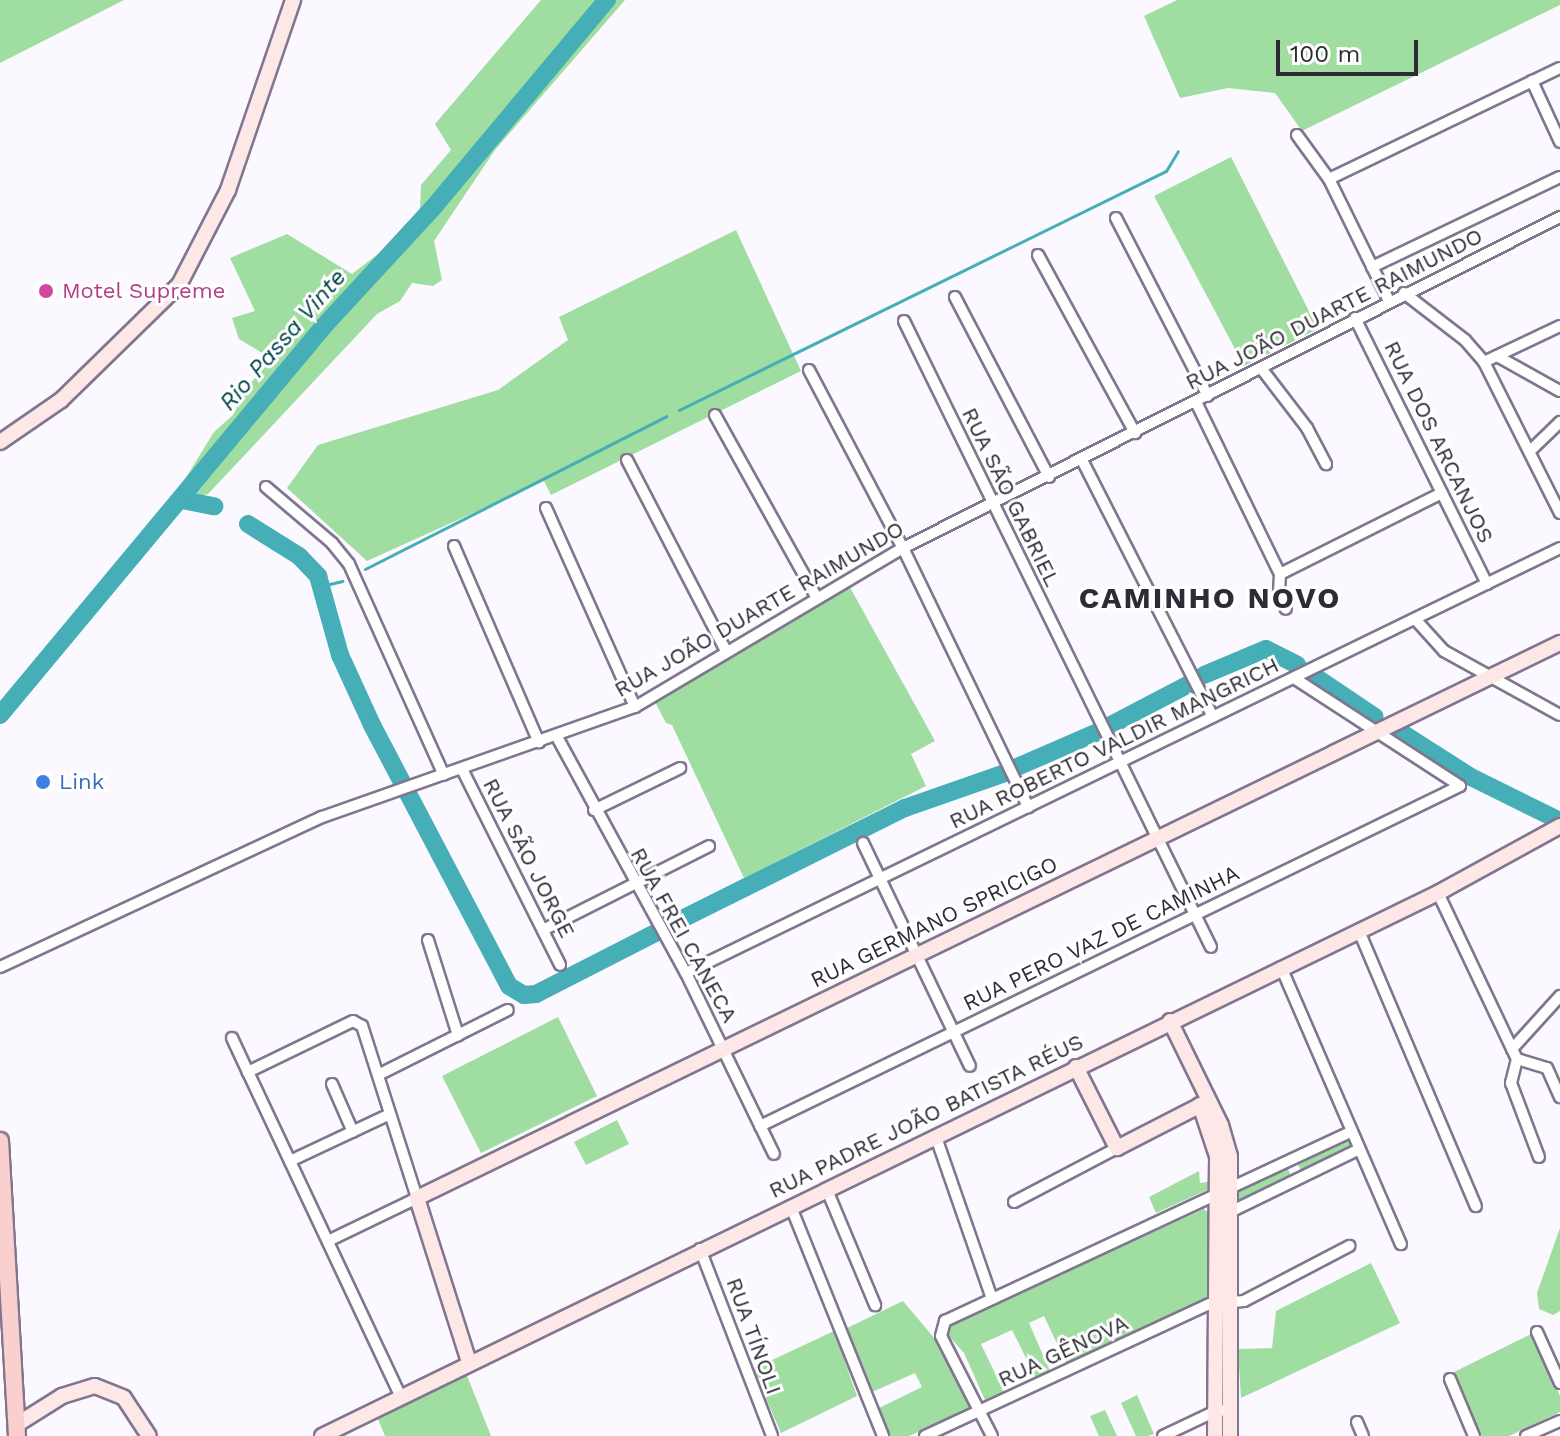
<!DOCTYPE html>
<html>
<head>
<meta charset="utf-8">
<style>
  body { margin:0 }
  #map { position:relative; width:1560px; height:1436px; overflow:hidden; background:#fbf9ff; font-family:"Work Sans",sans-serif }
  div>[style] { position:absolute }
  .green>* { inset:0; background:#a0dda1 }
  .stream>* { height:3px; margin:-1.5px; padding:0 1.5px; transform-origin:1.5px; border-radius:1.5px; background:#45aeb6 }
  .river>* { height:18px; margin:-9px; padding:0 9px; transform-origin:9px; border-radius:9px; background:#45aeb6 }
  .roads { filter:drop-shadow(2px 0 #80768f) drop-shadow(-2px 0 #80768f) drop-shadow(0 2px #80768f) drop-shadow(0 -2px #80768f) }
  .street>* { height:10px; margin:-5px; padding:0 5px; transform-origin:5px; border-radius:5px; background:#fff }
  .secondary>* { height:14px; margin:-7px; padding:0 7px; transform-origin:7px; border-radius:7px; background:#fde8e7 }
  .primary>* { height:16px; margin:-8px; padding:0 8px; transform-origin:8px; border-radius:8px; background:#fad0cf }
  .dots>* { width:22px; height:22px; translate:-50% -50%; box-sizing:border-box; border:4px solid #fff; border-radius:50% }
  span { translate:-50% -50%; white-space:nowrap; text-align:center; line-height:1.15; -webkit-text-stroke:6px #fff; paint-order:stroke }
  .hotel-label { font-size:22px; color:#b23c85 }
  .left { translate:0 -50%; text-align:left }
  .street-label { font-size:22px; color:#2f2b36 }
  .shop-label { font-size:22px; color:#366cbe }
  .water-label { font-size:24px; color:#03464a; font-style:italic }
  .district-label { font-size:30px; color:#2f2b36; font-weight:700; letter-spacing:2px }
  .scale { position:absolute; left:1276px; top:40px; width:142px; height:36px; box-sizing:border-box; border:4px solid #2f2b36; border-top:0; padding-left:10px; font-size:24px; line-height:28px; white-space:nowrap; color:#2f2b36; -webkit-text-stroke:6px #fff; paint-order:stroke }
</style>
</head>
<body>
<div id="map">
  <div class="green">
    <i style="clip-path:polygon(0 0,124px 0,0 63px)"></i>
    <i style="clip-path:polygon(541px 0,625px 0,495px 150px,434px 241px,442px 280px,433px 286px,412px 283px,400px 301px,377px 314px,208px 494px,198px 497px,180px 487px,214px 432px,233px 415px,248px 386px,272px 359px,239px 339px,232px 318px,255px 311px,230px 258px,287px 234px,352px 274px,409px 230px,420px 210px,421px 185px,451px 150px,435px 124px)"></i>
    <i style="clip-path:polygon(1177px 0,1560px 0,1560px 5px,1302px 131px,1275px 93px,1228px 88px,1180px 98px,1144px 16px)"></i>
    <i style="clip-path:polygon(1231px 157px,1318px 329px,1244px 366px,1154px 196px)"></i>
    <i style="clip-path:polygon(736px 230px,801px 371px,551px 495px,544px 481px,367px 561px,287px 488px,318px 445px,498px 390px,568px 340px,559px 317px)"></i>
    <i style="clip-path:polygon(847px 582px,935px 741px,911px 754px,926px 786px,744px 878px,672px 725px,666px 723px,654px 700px)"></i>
    <i style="clip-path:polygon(558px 1017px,597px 1096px,481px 1153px,442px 1076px)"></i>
    <i style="clip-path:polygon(617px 1120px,629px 1144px,586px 1165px,574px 1142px)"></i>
    <i style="clip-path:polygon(1349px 1135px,1355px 1148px,1302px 1173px,1296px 1161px)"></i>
    <i style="clip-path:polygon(1286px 1165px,1292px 1178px,1239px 1204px,1238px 1188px)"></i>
    <i style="clip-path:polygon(1199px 1171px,1200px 1183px,1208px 1182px,1209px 1189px,1156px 1213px,1149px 1197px)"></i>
    <i style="clip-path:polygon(1204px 1209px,1212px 1216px,1210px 1299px,1066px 1363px,1044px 1316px,1029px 1323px,1050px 1371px,1036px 1378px,1012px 1330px,981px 1344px,1004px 1392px,985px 1400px,964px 1353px,947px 1334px,952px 1324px)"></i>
    <i style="clip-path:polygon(1560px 1228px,1560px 1311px,1553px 1315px,1539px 1309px,1537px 1293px)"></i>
    <i style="clip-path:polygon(1371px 1263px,1400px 1323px,1241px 1398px,1238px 1349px,1272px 1348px,1276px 1311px)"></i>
    <i style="clip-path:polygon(903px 1301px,951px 1358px,972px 1408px,909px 1436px,889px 1436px,879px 1408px,922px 1387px,915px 1373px,870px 1393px,845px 1329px)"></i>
    <i style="clip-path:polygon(834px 1331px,857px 1396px,781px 1433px,753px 1369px)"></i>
    <i style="clip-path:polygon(1533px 1333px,1560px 1396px,1560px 1412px,1509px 1436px,1482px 1436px,1454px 1372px)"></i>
    <i style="clip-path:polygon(466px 1373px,491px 1436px,385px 1436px,378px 1419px)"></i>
    <i style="clip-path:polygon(1137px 1395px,1154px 1434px,1148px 1436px,1136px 1436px,1121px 1403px)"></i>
    <i style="clip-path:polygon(1105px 1410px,1117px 1436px,1099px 1436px,1090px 1416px)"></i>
  </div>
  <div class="stream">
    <i style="left:679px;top:410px;width:542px;rotate:-26.14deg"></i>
    <i style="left:1166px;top:171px;width:23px;rotate:-59deg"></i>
    <i style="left:365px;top:569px;width:338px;rotate:-26.9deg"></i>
    <i style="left:321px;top:586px;width:22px;rotate:-13deg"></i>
  </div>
  <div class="river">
    <i style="left:182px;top:500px;width:33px;rotate:11deg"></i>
    <i style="left:248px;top:524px;width:60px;rotate:32.1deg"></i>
    <i style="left:299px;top:556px;width:28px;rotate:46deg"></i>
    <i style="left:318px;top:576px;width:82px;rotate:74.4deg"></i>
    <i style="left:340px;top:655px;width:77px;rotate:65.4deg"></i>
    <i style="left:372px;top:725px;width:295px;rotate:62.3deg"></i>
    <i style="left:509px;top:986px;width:17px;rotate:31deg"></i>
    <i style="left:524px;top:995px;width:12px;rotate:-5deg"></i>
    <i style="left:536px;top:994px;width:134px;rotate:-27.1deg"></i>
    <i style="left:1204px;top:675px;width:67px;rotate:-22.8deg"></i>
    <i style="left:1266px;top:649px;width:35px;rotate:27deg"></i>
    <i style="left:1314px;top:676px;width:73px;rotate:33.9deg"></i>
    <i style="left:0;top:715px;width:505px;rotate:-50.22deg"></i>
    <i style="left:323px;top:327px;width:161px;rotate:-47.3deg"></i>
    <i style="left:432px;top:209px;width:273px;rotate:-50.1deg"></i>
    <i style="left:1111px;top:725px;width:88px;rotate:-27.7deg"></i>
    <i style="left:1399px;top:731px;width:85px;rotate:32.6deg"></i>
    <i style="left:1471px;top:777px;width:93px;rotate:26.3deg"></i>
    <i style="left:1017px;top:767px;width:88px;rotate:-23.4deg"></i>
    <i style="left:668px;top:926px;width:265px;rotate:-26.5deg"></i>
    <i style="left:905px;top:808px;width:106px;rotate:-19.3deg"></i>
  </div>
  <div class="roads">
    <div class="street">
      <i style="left:1532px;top:81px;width:67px;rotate:65.3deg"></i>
      <i style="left:1297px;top:135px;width:54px;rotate:54deg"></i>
      <i style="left:1329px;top:179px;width:136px;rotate:63.8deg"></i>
      <i style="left:1329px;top:179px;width:256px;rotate:-25.7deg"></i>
      <i style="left:1116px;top:218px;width:200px;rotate:62.7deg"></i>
      <i style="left:1038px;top:255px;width:203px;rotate:61.4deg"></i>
      <i style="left:1372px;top:267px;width:208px;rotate:-25.6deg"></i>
      <i style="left:1404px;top:293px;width:77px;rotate:37.6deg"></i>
      <i style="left:1465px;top:340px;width:29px;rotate:49deg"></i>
      <i style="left:1484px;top:362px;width:169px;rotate:63.3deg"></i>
      <i style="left:955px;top:297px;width:203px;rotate:62.4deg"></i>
      <i style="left:1355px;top:318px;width:297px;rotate:63.6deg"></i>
      <i style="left:904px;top:321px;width:697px;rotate:63.88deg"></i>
      <i style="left:1497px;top:356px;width:72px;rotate:29.1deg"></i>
      <i style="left:1484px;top:362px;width:84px;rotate:-25.3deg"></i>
      <i style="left:1261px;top:368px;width:76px;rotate:52.5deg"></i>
      <i style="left:1307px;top:428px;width:41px;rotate:62.2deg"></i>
      <i style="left:809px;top:370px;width:201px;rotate:62.2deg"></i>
      <i style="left:903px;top:548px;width:288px;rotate:64.2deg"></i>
      <i style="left:1196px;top:402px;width:191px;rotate:64deg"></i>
      <i style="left:1280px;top:574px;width:181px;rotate:-26.6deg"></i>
      <i style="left:715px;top:415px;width:206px;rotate:60.9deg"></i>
      <i style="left:1530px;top:451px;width:42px;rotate:-44deg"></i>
      <i style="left:627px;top:460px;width:215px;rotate:62.6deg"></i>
      <i style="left:1082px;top:460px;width:288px;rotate:63deg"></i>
      <i style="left:266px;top:487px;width:87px;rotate:40.3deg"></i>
      <i style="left:332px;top:543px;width:27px;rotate:51deg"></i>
      <i style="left:349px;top:564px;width:231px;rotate:65.8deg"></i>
      <i style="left:546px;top:508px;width:218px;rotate:65.9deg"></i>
      <i style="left:454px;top:546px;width:214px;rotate:66.6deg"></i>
      <i style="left:1280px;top:574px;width:18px;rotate:93deg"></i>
      <i style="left:1279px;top:592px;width:18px;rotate:68deg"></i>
      <i style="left:1415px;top:619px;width:43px;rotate:47.8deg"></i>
      <i style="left:1444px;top:651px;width:132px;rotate:28.9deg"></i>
      <i style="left:1294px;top:678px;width:198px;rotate:33deg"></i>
      <i style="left:556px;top:735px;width:271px;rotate:61.4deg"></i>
      <i style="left:686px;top:973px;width:201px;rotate:64.1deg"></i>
      <i style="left:462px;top:769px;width:219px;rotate:63.4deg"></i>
      <i style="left:594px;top:810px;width:96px;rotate:-26deg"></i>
      <i style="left:863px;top:843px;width:247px;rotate:64.4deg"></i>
      <i style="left:1438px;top:893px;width:184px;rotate:64.6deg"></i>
      <i style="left:1517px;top:1059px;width:25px;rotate:104deg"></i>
      <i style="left:1511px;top:1083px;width:79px;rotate:69.3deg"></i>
      <i style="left:543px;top:930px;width:186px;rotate:-26.8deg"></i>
      <i style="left:1359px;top:931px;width:299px;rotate:67deg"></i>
      <i style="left:428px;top:940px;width:100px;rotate:72.5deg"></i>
      <i style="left:0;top:967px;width:355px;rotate:-25deg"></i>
      <i style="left:322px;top:817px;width:332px;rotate:-19.4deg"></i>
      <i style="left:635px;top:707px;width:312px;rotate:-30.7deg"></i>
      <i style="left:903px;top:548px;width:736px;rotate:-26.74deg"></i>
      <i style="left:1281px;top:967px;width:302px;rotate:66.6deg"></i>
      <i style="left:686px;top:973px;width:972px;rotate:-25.93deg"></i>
      <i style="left:232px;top:1038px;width:38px;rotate:65deg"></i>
      <i style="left:1512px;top:1049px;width:72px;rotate:-47.8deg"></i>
      <i style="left:1517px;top:1059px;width:31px;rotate:17deg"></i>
      <i style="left:1547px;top:1068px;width:32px;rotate:66deg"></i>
      <i style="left:378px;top:1075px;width:145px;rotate:-26.6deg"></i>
      <i style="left:332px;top:1084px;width:52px;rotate:66.4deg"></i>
      <i style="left:760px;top:1126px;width:778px;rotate:-25.91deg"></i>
      <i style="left:936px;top:1137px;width:171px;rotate:70.9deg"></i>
      <i style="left:290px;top:1161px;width:110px;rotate:-25.2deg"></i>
      <i style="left:827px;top:1190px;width:125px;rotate:67.3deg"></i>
      <i style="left:1014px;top:1202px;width:116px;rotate:-27.7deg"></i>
      <i style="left:791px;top:1207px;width:247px;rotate:68.1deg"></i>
      <i style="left:1230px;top:1212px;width:144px;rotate:-25.9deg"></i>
      <i style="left:328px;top:1241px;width:99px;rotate:-25.8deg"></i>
      <i style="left:417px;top:1198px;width:181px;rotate:-107.7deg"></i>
      <i style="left:362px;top:1026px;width:10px;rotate:-151deg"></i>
      <i style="left:353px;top:1021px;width:117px;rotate:154.1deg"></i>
      <i style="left:248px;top:1072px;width:357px;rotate:64.8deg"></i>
      <i style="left:700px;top:1249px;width:200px;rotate:68.9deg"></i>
      <i style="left:1537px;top:1332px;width:56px;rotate:65.7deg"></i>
      <i style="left:1450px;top:1379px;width:62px;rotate:67.2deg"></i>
      <i style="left:1357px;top:1422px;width:15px;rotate:67deg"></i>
      <i style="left:925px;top:1436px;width:314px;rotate:-24.9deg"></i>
      <i style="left:1210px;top:1304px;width:34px;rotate:-5deg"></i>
      <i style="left:1244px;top:1301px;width:119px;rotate:-27.6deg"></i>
      <i style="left:992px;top:1436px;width:112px;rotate:-117deg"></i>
      <i style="left:941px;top:1336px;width:16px;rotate:-75deg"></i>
      <i style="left:945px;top:1321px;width:449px;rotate:-25deg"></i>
      <i style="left:1163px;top:1436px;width:59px;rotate:-25.3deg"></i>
      <i style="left:1216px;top:1411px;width:14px;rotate:-4deg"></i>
      <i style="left:1526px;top:1436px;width:37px;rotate:-24deg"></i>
    </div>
    <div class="secondary">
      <i style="left:0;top:442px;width:74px;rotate:-34.5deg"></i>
      <i style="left:61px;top:400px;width:165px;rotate:-44.3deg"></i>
      <i style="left:179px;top:285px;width:107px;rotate:-62.7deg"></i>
      <i style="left:228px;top:190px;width:201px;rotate:-71.1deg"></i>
      <i style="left:1170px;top:1021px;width:116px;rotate:63.9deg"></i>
      <i style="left:1221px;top:1125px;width:32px;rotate:74deg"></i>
      <i style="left:1230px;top:1156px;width:280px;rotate:90deg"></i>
      <i style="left:1076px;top:1067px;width:91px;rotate:63.2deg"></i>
      <i style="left:1117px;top:1148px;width:103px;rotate:-27.1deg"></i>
      <i style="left:1200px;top:1105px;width:54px;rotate:71.6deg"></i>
      <i style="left:1217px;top:1156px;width:280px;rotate:90.4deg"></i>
      <i style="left:469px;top:1362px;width:172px;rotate:-107.6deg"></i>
      <i style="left:417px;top:1198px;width:1271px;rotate:-25.9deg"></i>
      <i style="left:16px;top:1425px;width:54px;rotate:-32.2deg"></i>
      <i style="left:62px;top:1396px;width:34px;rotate:-17deg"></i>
      <i style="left:95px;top:1386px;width:31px;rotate:22deg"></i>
      <i style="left:124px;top:1398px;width:45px;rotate:56.7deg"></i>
      <i style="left:322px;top:1436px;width:1241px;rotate:-25.95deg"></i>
      <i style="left:1438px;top:893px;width:139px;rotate:-28.8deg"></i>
    </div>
    <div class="primary">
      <i style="left:0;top:1141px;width:295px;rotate:86.7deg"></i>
    </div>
  </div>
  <div class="dots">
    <i style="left:46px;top:291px;background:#d1479c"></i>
    <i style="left:43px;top:782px;background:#3f7fe0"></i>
  </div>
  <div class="hotel-label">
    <span class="left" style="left:62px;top:291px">Motel Supreme</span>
  </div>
  <div class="street-label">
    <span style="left:1334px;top:309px;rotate:-27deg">RUA JOÃO DUARTE RAIMUNDO</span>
    <span style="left:1439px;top:442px;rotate:64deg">RUA DOS ARCANJOS</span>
    <span style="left:1011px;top:497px;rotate:64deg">RUA SÃO GABRIEL</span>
    <span style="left:759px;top:609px;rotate:-30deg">RUA JOÃO DUARTE RAIMUNDO</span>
    <span style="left:1114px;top:743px;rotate:-26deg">RUA ROBERTO VALDIR MANGRICH</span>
    <span style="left:529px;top:858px;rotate:63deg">RUA SÃO JORGE</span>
    <span style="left:934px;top:922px;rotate:-26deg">RUA GERMANO SPRICIGO</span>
    <span style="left:684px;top:935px;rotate:61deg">RUA FREI CANECA</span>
    <span style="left:1101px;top:938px;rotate:-26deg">RUA PERO VAZ DE CAMINHA</span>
    <span style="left:926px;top:1116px;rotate:-26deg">RUA PADRE JOÃO BATISTA RÉUS</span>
    <span style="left:754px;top:1336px;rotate:70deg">RUA TÍNOLI</span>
    <span style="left:1063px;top:1351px;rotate:-25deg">RUA GÊNOVA</span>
  </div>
  <div class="shop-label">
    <span class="left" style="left:59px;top:782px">Link</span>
  </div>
  <div class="water-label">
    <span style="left:283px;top:340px;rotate:-49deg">Rio Passa Vinte</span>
  </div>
  <div class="district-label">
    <span style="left:1210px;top:598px">CAMINHO NOVO</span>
  </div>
  <div class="scale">100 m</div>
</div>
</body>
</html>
